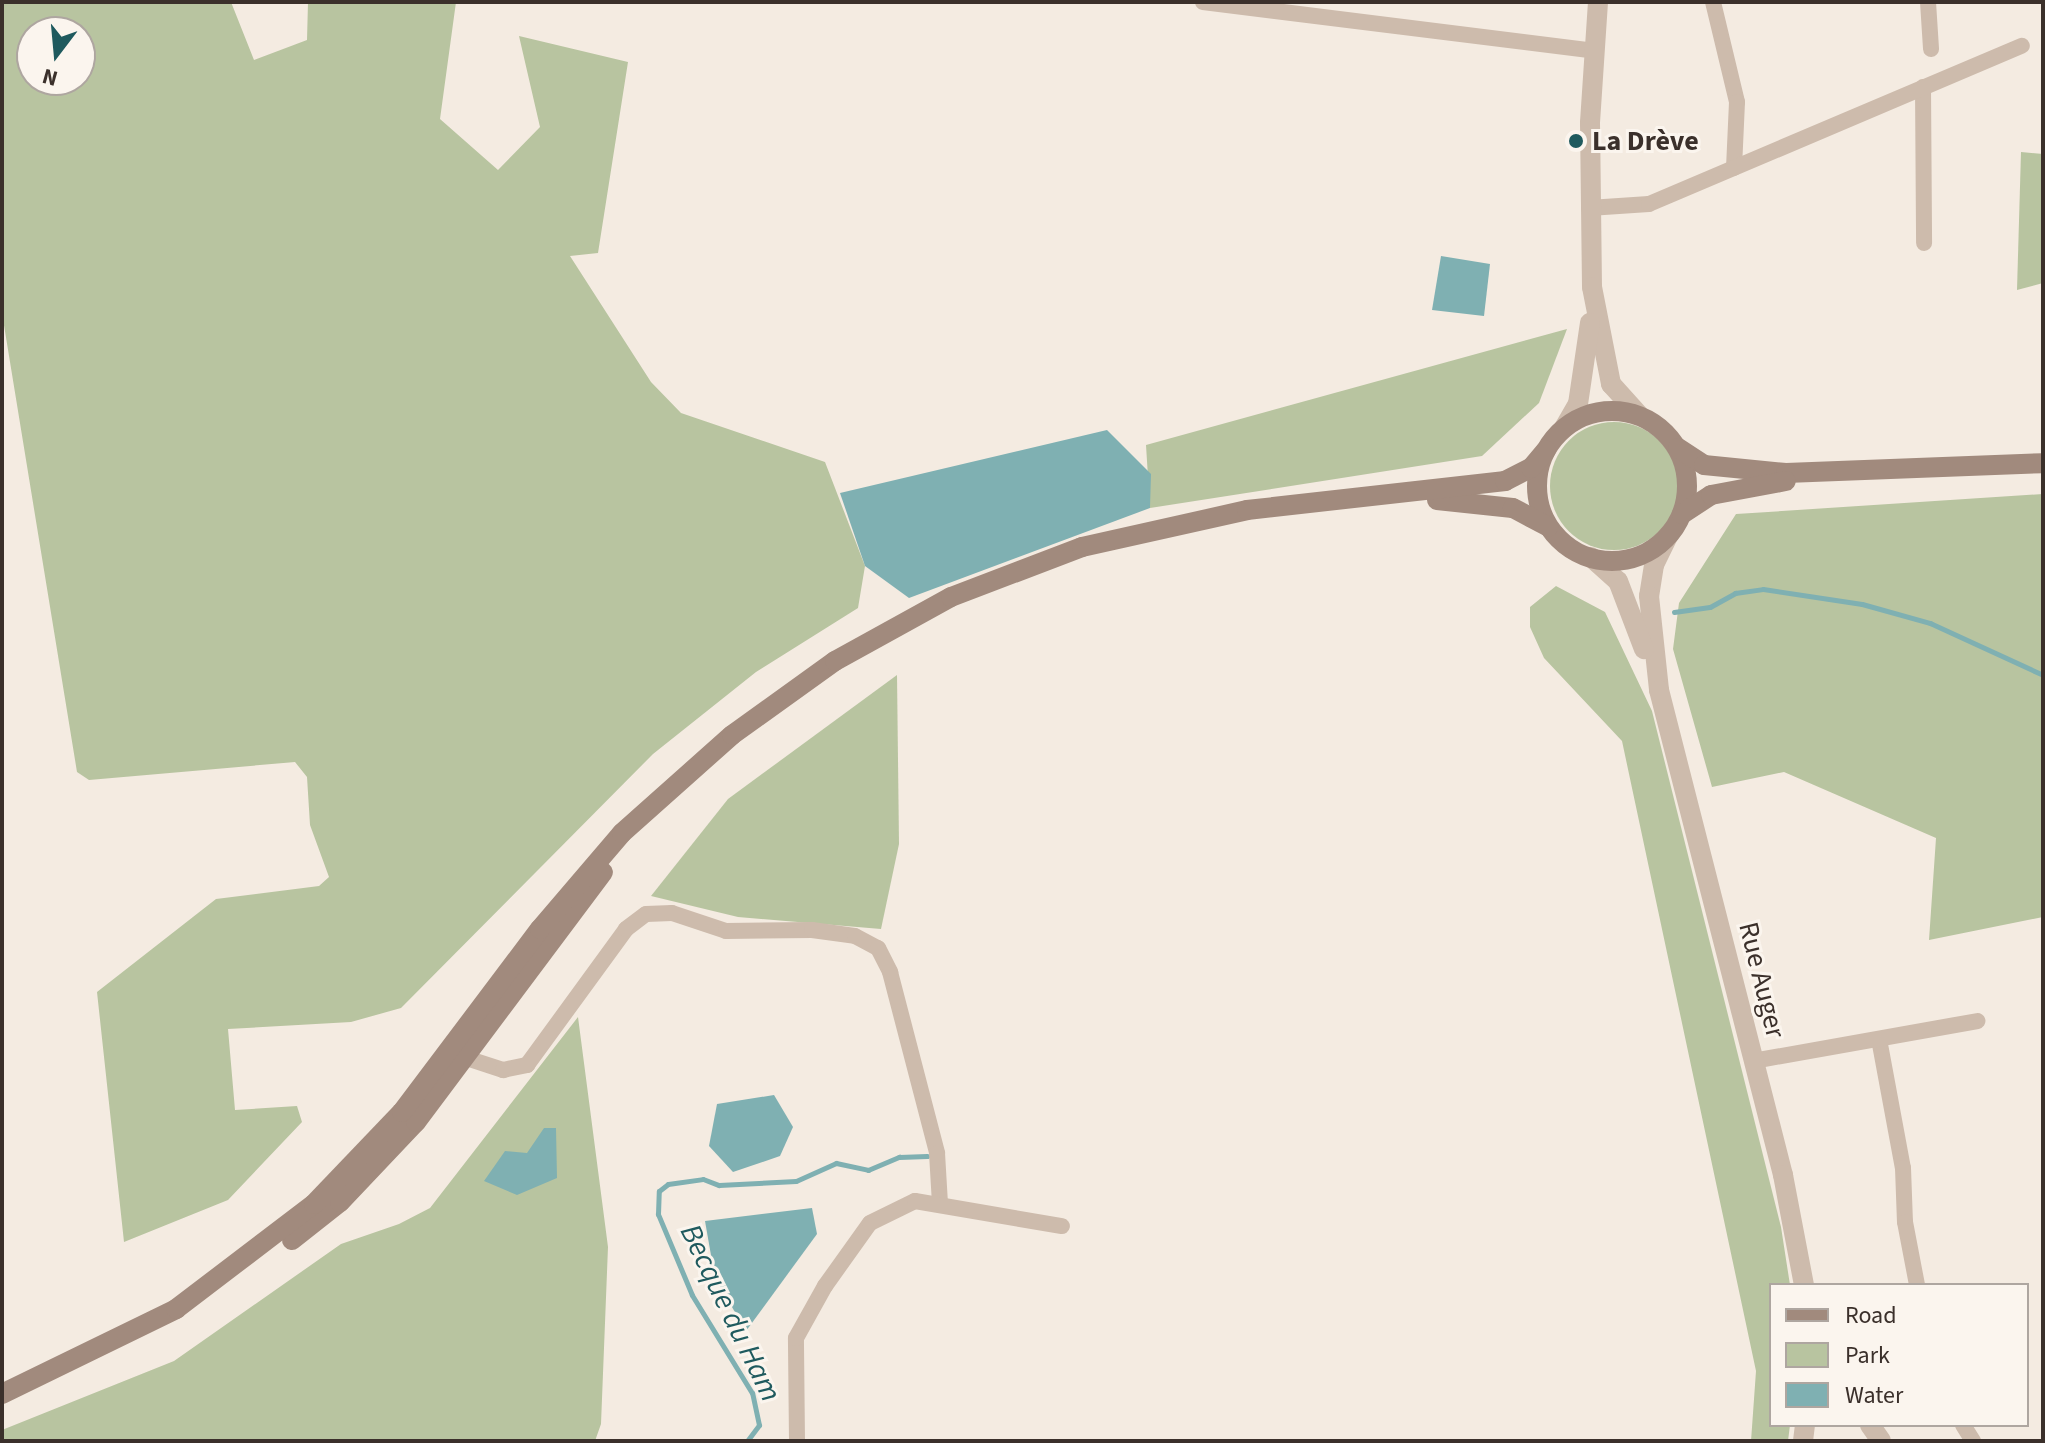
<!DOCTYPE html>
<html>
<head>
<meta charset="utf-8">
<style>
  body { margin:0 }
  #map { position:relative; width:2045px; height:1443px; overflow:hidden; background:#f4ebe1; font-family:"Source Sans 3",sans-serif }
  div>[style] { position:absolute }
  .green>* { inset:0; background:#b8c4a0 }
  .round { border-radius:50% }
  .water>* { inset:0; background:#7fb0b2 }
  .stream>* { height:5px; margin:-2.5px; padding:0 2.5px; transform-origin:2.5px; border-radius:2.5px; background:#7fb0b2 }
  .minor>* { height:16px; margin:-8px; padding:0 8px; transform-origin:8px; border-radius:8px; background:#cdbbac }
  .tertiary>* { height:20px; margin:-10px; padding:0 10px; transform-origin:10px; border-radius:10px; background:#cdbbac }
  .secondary>* { height:20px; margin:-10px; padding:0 10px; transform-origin:10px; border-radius:10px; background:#a18a7d }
  .secondary>.ring { margin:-10px; padding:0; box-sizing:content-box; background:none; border:20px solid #a18a7d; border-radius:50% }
  .dots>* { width:22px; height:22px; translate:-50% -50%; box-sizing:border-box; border:4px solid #fbf5ee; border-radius:50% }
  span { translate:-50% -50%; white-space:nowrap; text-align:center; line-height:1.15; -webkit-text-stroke:6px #fbf5ee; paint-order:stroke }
  .poi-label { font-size:28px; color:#3b302b; font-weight:700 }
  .left { translate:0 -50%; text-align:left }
  .street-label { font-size:28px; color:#3b302b }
  .water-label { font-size:30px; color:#1f5a5e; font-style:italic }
  .frame { position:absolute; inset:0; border:4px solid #3b302b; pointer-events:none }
  .legend { position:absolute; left:1769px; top:1283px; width:260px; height:144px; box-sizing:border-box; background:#fbf5ee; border:2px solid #aea6a0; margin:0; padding:10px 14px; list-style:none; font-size:24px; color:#3b302b }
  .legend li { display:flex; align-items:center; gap:16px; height:40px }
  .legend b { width:40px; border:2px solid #aea6a0 }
  .north { position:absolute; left:16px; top:16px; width:80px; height:80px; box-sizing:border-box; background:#fbf5ee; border:2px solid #aea6a0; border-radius:50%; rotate:196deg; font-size:22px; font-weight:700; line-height:32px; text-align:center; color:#3b302b }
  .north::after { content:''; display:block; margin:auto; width:28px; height:36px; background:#1f5a5e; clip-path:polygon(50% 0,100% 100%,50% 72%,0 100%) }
</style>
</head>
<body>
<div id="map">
  <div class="green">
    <i style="clip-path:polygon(evenodd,2px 2px,231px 2px,254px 60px,307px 40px,308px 2px,456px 2px,440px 119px,498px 170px,540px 127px,519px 36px,628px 62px,598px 253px,570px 256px,651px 382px,681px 413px,825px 462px,865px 566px,858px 608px,756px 672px,653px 754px,401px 1008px,351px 1022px,228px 1029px,235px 1110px,297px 1106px,302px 1122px,228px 1200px,124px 1242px,97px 992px,216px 899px,319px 886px,329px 877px,310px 825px,307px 777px,295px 762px,89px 780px,77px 772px,2px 313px,2px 2px,32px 32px,80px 32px,80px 80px,32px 80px,32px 32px)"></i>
    <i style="clip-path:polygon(2021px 152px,2043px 154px,2043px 283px,2017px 290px)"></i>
    <i style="clip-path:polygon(1567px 329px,1539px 403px,1482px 456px,1150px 508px,1146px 445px)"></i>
    <i class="round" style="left:1550px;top:422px;width:128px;height:128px"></i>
    <i style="clip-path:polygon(2043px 494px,2043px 917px,1929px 940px,1936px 838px,1784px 772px,1712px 787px,1673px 649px,1679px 603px,1736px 514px)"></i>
    <i style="clip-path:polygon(1556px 586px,1605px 612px,1652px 711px,1781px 1227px,1790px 1285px,1771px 1285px,1771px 1425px,1790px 1425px,1788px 1441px,1751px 1441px,1756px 1371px,1622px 741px,1544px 658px,1530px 627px,1530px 607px)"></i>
    <i style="clip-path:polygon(897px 675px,899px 844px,881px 929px,738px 917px,651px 896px,728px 799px)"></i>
    <i style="clip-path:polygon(578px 1017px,608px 1247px,601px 1424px,595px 1441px,2px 1441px,2px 1430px,174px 1361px,341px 1244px,399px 1224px,430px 1208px)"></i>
  </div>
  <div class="water">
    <i style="clip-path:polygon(1441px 256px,1490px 264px,1484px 316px,1432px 310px)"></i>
    <i style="clip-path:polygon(1107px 430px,1151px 474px,1150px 508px,909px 598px,865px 566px,840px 493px)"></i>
    <i style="clip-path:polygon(774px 1095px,793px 1127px,780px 1156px,733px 1172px,709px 1146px,717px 1104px)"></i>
    <i style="clip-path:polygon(544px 1128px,556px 1128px,557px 1178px,517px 1195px,484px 1181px,505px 1151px,527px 1153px)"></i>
    <i style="clip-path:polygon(812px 1208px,817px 1234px,746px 1331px,715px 1278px,705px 1221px)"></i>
  </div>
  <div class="stream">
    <i style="left:1674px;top:612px;width:36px;rotate:-8deg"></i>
    <i style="left:1710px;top:607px;width:29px;rotate:-29deg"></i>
    <i style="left:1735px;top:593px;width:28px;rotate:-8deg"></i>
    <i style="left:1763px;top:589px;width:100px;rotate:8.6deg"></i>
    <i style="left:1862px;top:604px;width:71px;rotate:15.6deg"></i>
    <i style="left:1930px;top:623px;width:124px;rotate:24.7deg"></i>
    <i style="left:747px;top:1441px;width:20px;rotate:-53deg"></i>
    <i style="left:759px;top:1425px;width:33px;rotate:-102deg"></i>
    <i style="left:752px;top:1393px;width:115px;rotate:-121.5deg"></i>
    <i style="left:692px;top:1295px;width:88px;rotate:-112.8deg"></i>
    <i style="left:658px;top:1214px;width:23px;rotate:-88deg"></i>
    <i style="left:659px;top:1191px;width:11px;rotate:-38deg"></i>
    <i style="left:668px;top:1184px;width:35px;rotate:-8deg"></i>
    <i style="left:703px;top:1179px;width:17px;rotate:21deg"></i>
    <i style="left:719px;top:1185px;width:77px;rotate:-3deg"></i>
    <i style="left:796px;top:1181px;width:44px;rotate:-24.2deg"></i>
    <i style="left:836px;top:1163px;width:33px;rotate:12deg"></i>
    <i style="left:868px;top:1170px;width:34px;rotate:-23deg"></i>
    <i style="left:899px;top:1157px;width:28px;rotate:-2deg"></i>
  </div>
  <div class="minor">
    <i style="left:1203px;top:2px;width:395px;rotate:7.1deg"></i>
    <i style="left:1713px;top:2px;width:103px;rotate:76.5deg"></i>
    <i style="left:1737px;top:102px;width:66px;rotate:92.6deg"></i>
    <i style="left:1928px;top:2px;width:47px;rotate:86.3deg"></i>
    <i style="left:1923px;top:87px;width:156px;rotate:89.6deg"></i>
    <i style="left:1589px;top:208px;width:60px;rotate:-3.8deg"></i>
    <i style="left:1649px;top:204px;width:405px;rotate:-23deg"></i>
    <i style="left:1879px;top:1039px;width:131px;rotate:79.5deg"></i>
    <i style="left:1903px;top:1168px;width:54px;rotate:87.9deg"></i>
    <i style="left:1905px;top:1222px;width:64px;rotate:79.2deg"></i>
    <i style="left:454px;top:1054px;width:52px;rotate:18.1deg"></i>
    <i style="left:503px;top:1070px;width:25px;rotate:-12deg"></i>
    <i style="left:527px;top:1065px;width:168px;rotate:-53.9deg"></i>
    <i style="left:626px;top:929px;width:25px;rotate:-37deg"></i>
    <i style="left:646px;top:914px;width:26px;rotate:-2deg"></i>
    <i style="left:672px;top:913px;width:57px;rotate:18.4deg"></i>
    <i style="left:726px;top:931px;width:86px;rotate:-0.7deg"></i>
    <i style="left:812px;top:930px;width:43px;rotate:7.9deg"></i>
    <i style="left:855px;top:936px;width:26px;rotate:28deg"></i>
    <i style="left:878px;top:948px;width:27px;rotate:63deg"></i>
    <i style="left:890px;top:972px;width:187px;rotate:75.4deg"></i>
    <i style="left:937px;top:1153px;width:50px;rotate:86.6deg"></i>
    <i style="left:1753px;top:1061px;width:228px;rotate:-10.1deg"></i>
    <i style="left:1963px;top:1425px;width:19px;rotate:58deg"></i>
    <i style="left:797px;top:1441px;width:103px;rotate:-90.6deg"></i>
    <i style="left:796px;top:1338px;width:60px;rotate:-60.9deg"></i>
    <i style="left:825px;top:1286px;width:77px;rotate:-54.5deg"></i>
    <i style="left:870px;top:1223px;width:50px;rotate:-26.1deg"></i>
    <i style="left:915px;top:1201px;width:149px;rotate:9.7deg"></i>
  </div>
  <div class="tertiary">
    <i style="left:1598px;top:2px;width:121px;rotate:93.8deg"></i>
    <i style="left:1590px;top:123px;width:164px;rotate:89.3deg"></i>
    <i style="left:1592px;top:287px;width:99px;rotate:78.9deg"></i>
    <i style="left:1611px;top:384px;width:42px;rotate:47.9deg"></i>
    <i style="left:1564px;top:428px;width:28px;rotate:-60deg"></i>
    <i style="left:1578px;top:404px;width:82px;rotate:-81.6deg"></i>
    <i style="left:1668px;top:536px;width:32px;rotate:116deg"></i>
    <i style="left:1654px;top:565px;width:31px;rotate:99deg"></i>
    <i style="left:1649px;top:596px;width:95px;rotate:83.9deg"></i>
    <i style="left:1659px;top:690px;width:501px;rotate:75.66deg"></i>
    <i style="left:1783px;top:1175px;width:112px;rotate:79.2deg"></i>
    <i style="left:1591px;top:557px;width:36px;rotate:42deg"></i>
    <i style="left:1618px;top:581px;width:73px;rotate:69.1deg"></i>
    <i style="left:1870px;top:1425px;width:19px;rotate:55deg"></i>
    <i style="left:1803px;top:1441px;width:16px;rotate:-83deg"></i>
  </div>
  <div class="secondary">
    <i class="ring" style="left:1537px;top:411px;width:130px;height:130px"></i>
    <i style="left:1678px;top:448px;width:31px;rotate:33deg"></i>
    <i style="left:1704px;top:465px;width:82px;rotate:5.6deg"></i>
    <i style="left:1786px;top:473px;width:257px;rotate:-2.2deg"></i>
    <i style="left:1437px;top:500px;width:76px;rotate:6deg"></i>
    <i style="left:1513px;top:508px;width:40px;rotate:28deg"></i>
    <i style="left:1682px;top:514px;width:35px;rotate:-33deg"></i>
    <i style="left:1711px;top:495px;width:76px;rotate:-10.6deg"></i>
    <i style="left:292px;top:1240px;width:61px;rotate:-38.4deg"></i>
    <i style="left:340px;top:1202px;width:110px;rotate:-46.5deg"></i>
    <i style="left:416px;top:1122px;width:312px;rotate:-53.2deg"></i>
    <i style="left:2px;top:1394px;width:194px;rotate:-26deg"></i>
    <i style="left:176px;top:1309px;width:173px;rotate:-37.3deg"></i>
    <i style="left:314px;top:1204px;width:127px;rotate:-46.3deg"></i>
    <i style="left:402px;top:1112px;width:229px;rotate:-53deg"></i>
    <i style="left:540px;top:929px;width:126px;rotate:-49.5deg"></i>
    <i style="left:622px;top:833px;width:147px;rotate:-41.7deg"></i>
    <i style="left:732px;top:735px;width:127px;rotate:-35.7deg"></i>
    <i style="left:835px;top:661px;width:132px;rotate:-28.9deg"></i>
    <i style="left:951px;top:597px;width:140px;rotate:-20.9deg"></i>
    <i style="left:1082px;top:547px;width:169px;rotate:-12.6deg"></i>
    <i style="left:1247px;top:510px;width:260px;rotate:-6.4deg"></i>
    <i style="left:1505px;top:481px;width:29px;rotate:-27deg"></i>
    <i style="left:1531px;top:468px;width:23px;rotate:-50deg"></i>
  </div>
  <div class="dots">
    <i style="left:1576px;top:141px;background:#1f5a5e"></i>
  </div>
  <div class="poi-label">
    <span class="left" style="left:1592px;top:141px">La Drève</span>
  </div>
  <div class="street-label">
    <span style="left:1762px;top:980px;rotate:76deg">Rue Auger</span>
  </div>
  <div class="water-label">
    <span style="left:730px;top:1313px;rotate:64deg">Becque du Ham</span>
  </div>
  <div class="frame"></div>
  <ul class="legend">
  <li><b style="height:10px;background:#a18a7d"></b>Road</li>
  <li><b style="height:22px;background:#b8c4a0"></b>Park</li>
  <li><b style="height:22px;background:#7fb0b2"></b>Water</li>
  </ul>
  <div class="north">N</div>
</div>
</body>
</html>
